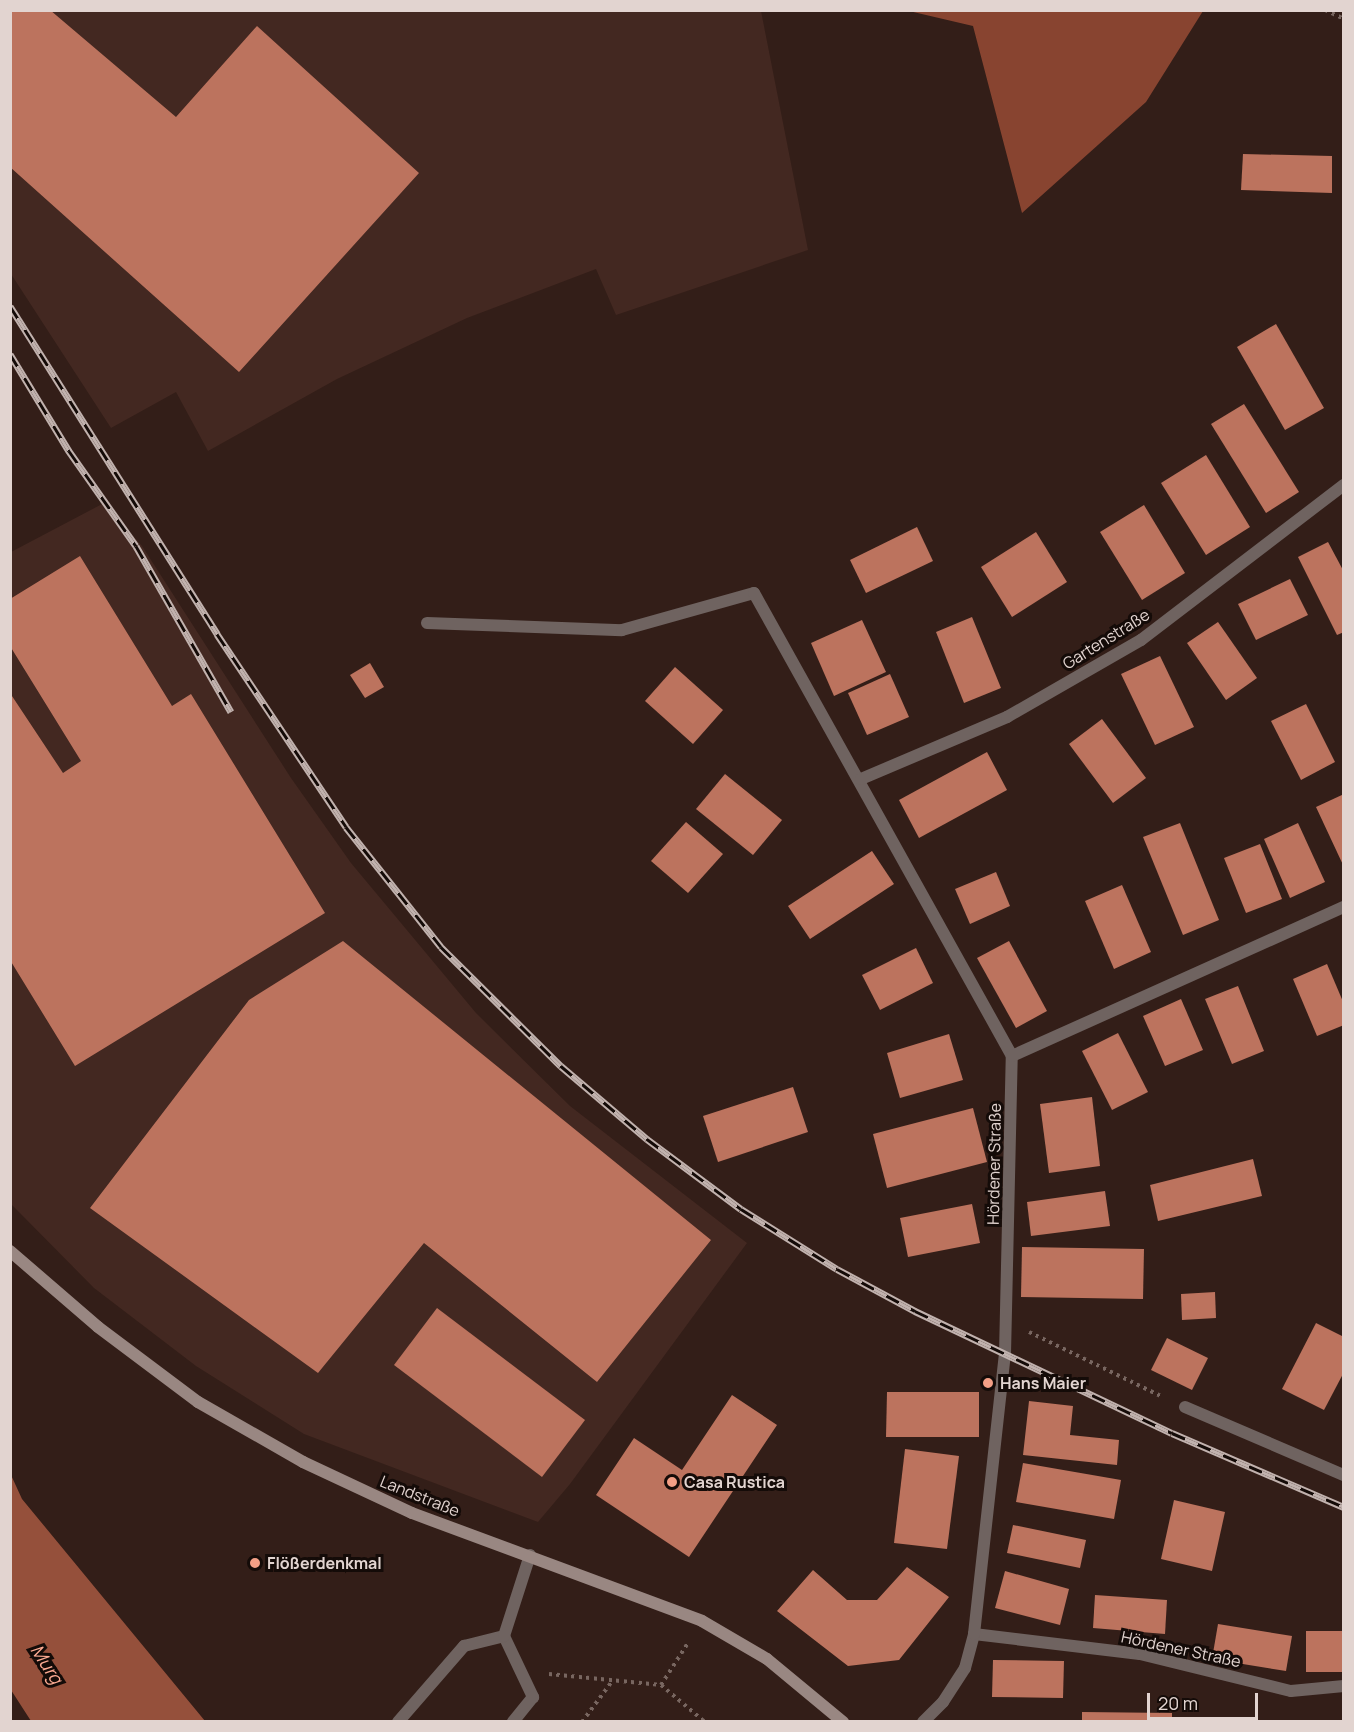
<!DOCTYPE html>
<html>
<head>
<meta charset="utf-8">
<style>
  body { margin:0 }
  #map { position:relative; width:1354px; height:1732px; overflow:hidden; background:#331e18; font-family:Manrope,sans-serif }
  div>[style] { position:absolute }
  .built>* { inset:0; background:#432821 }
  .forest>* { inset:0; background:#884430 }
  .water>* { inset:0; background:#95503b }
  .building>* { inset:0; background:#bc735e }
  .path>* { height:4px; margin-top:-2px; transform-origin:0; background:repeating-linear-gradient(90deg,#786660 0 3px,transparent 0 7.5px) }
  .lane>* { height:12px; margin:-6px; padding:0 6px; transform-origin:6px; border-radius:6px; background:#6f6360 }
  .street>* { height:12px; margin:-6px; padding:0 6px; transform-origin:6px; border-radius:6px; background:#6f6360 }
  .secondary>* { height:12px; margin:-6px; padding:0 6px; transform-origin:6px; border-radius:6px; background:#998782 }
  .rail>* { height:7px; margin-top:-3.5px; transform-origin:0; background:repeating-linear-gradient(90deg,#140b08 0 14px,#c1b2ae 0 28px); box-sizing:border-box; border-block:2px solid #c1b2ae }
  .dots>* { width:16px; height:16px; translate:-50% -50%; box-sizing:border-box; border:3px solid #140b08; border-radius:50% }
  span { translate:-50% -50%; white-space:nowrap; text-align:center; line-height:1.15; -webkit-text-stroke:6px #140b08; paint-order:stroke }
  .street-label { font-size:16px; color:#e2d4d0 }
  .poi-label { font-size:16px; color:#e2d4d0; font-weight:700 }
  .left { translate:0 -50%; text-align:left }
  .water-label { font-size:18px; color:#fdab93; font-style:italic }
  .frame { position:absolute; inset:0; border:12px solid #e2d4d0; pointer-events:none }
  .scale { position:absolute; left:1147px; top:1693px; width:111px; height:27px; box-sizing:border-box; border:3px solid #e2d4d0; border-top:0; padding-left:8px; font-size:18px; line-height:21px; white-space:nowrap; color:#e2d4d0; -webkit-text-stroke:4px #140b08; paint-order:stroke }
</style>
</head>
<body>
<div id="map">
  <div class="built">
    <i style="clip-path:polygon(10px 11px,761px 11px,808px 250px,616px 315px,596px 269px,467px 318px,337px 379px,208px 451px,176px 392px,111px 428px,11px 274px)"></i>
    <i style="clip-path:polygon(104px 503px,142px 546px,291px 778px,351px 863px,476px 1013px,570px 1106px,747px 1243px,570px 1484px,538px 1522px,304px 1434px,196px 1366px,94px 1288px,11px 1204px,11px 552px)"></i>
  </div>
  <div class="forest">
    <i style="clip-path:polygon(909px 11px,1203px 11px,1146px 102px,1022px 213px,973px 26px)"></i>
  </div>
  <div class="water">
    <i style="clip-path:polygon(11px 1475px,22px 1499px,205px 1721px,31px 1721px,11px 1690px)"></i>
  </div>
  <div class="building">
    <i style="clip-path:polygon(10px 10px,50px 10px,176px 117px,257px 26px,419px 173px,239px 372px,10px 167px)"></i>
    <i style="clip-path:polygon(1243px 154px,1332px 156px,1332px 193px,1241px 190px)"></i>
    <i style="clip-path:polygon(1276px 324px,1324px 408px,1285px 430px,1237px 347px)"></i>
    <i style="clip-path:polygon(1244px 404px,1299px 492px,1266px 513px,1211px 424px)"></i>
    <i style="clip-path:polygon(1206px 455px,1250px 527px,1206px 555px,1161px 483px)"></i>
    <i style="clip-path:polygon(1144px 505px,1185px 573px,1142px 600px,1100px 532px)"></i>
    <i style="clip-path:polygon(917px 527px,933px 561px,866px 593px,850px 560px)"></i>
    <i style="clip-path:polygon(1036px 532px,1067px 582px,1012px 617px,981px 567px)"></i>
    <i style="clip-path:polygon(1328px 542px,1344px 572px,1344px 632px,1337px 635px,1298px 557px)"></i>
    <i style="clip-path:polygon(80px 556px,172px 706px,191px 694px,325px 913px,75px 1066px,10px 960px,10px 693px,63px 773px,81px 761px,10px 646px,10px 599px)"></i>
    <i style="clip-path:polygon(1290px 579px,1308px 615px,1256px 640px,1238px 604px)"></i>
    <i style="clip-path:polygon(972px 617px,1001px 688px,964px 703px,936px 632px)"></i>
    <i style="clip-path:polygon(862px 620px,886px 672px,834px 696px,811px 643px)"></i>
    <i style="clip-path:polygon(1218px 622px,1257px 678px,1226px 700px,1187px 643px)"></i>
    <i style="clip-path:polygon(1160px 656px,1194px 727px,1155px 745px,1121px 674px)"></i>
    <i style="clip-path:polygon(370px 663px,384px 687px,365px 698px,350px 675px)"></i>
    <i style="clip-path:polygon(675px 667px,723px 710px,693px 744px,645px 701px)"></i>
    <i style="clip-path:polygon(890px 674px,909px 717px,867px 735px,848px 693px)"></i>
    <i style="clip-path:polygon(1306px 704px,1335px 762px,1301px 780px,1271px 721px)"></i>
    <i style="clip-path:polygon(1102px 719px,1146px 778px,1113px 803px,1069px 744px)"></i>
    <i style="clip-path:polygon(987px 752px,1007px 790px,919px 838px,899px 800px)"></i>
    <i style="clip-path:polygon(725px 774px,782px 820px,753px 855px,696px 809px)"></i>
    <i style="clip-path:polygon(1344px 794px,1344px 867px,1316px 807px)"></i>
    <i style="clip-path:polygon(686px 822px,723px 854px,688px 893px,651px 861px)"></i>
    <i style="clip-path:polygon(1180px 823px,1219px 920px,1183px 935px,1143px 837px)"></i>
    <i style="clip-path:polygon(1298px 823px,1325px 882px,1290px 898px,1264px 839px)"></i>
    <i style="clip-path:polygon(1260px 844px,1282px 899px,1246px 913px,1224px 858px)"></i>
    <i style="clip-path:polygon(872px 851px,894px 884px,810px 939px,788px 906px)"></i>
    <i style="clip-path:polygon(996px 872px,1010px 906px,970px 924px,955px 889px)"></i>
    <i style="clip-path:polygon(1122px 885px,1151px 952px,1114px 969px,1085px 901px)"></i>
    <i style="clip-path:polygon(343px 941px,711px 1240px,597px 1382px,424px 1243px,318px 1373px,90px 1208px,249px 1000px)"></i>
    <i style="clip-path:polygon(1009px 941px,1047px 1011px,1016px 1028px,977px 958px)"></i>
    <i style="clip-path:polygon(916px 948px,933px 983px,880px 1010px,862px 975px)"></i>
    <i style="clip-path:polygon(1327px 964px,1344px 1004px,1344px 1025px,1317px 1036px,1293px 979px)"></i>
    <i style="clip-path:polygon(1238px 986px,1264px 1051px,1232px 1064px,1205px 999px)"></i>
    <i style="clip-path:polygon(1181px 999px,1203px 1050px,1165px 1066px,1143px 1016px)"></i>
    <i style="clip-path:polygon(1118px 1033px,1148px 1092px,1112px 1110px,1082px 1051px)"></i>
    <i style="clip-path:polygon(949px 1034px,963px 1080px,900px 1098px,887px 1053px)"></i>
    <i style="clip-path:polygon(793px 1087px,808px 1132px,718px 1162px,703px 1116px)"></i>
    <i style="clip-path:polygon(1092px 1097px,1100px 1166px,1049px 1173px,1040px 1104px)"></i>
    <i style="clip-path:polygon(973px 1108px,987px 1162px,887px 1188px,873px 1134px)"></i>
    <i style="clip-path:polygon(1253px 1159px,1262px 1196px,1158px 1221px,1150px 1185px)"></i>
    <i style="clip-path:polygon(1105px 1191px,1110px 1226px,1031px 1236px,1027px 1202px)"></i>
    <i style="clip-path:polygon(972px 1204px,980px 1243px,908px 1257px,900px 1218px)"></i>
    <i style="clip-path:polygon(1022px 1247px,1144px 1249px,1143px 1299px,1021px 1297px)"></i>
    <i style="clip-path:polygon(1215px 1292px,1216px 1318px,1182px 1320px,1181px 1294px)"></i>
    <i style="clip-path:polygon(437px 1308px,585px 1420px,542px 1477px,394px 1365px)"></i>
    <i style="clip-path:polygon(1316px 1323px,1344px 1337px,1344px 1372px,1324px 1410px,1282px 1389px)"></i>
    <i style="clip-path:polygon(1167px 1338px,1208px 1358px,1192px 1390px,1151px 1370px)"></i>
    <i style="clip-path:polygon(887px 1392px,979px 1392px,979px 1437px,886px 1437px)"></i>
    <i style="clip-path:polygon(732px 1395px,777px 1425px,689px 1557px,596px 1495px,634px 1438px,682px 1470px)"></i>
    <i style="clip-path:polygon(1029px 1401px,1073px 1406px,1070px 1435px,1119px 1440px,1117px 1465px,1023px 1455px)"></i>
    <i style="clip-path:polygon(905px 1449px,959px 1456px,947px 1549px,894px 1543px)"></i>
    <i style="clip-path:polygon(1023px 1463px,1121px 1480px,1114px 1519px,1016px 1502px)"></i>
    <i style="clip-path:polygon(1174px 1500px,1225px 1512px,1212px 1571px,1161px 1559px)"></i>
    <i style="clip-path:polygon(1013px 1525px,1086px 1540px,1080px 1568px,1007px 1553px)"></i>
    <i style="clip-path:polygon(907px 1567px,949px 1597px,899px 1660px,848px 1666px,777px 1611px,813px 1570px,847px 1600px,877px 1600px)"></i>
    <i style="clip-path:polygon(1005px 1571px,1069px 1589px,1060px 1625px,995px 1608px)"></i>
    <i style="clip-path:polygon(1095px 1595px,1167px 1600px,1165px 1634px,1093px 1628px)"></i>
    <i style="clip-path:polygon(1218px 1624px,1292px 1636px,1286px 1671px,1212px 1659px)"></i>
    <i style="clip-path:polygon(1306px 1631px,1344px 1631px,1344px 1672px,1306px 1672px)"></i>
    <i style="clip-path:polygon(993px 1660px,1064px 1661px,1063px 1698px,992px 1697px)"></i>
    <i style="clip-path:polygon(1082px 1712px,1172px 1713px,1172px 1722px,1082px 1722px)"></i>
  </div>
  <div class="path">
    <i style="left:1325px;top:10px;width:21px;rotate:25deg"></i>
    <i style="left:1029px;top:1332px;width:149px;rotate:25.9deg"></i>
    <i style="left:549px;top:1674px;width:113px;rotate:5.6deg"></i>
    <i style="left:661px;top:1685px;width:57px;rotate:40.1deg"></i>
    <i style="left:661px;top:1685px;width:50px;rotate:-57.3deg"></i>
    <i style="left:582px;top:1722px;width:52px;rotate:-53.6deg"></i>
  </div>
  <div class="lane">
    <i style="left:427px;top:623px;width:195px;rotate:2.1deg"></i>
    <i style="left:622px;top:630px;width:137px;rotate:-15.7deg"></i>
    <i style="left:974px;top:1634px;width:167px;rotate:6.9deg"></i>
    <i style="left:1140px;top:1654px;width:155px;rotate:13.8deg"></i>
    <i style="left:1291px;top:1691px;width:53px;rotate:-5.4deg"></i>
    <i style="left:504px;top:1636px;width:68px;rotate:64.6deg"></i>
    <i style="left:533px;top:1697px;width:32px;rotate:129deg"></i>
    <i style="left:398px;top:1722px;width:101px;rotate:-49deg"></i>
    <i style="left:464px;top:1646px;width:41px;rotate:-14deg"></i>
    <i style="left:504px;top:1636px;width:85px;rotate:-72.2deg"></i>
  </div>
  <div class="street">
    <i style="left:754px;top:593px;width:530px;rotate:60.87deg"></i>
    <i style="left:861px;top:779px;width:159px;rotate:-23deg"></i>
    <i style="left:1007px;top:717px;width:155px;rotate:-29.9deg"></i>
    <i style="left:1141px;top:640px;width:255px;rotate:-37.4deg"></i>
    <i style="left:1185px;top:1407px;width:173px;rotate:23.2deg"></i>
    <i style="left:923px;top:1722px;width:28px;rotate:-45deg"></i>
    <i style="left:943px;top:1702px;width:40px;rotate:-57.1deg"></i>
    <i style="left:965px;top:1668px;width:35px;rotate:-75deg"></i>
    <i style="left:974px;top:1634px;width:282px;rotate:-83.7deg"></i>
    <i style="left:1005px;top:1354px;width:298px;rotate:-88.7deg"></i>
    <i style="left:1012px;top:1056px;width:364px;rotate:-24.2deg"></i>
  </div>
  <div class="secondary">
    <i style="left:10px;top:1251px;width:116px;rotate:40.8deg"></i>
    <i style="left:98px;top:1327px;width:125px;rotate:36.9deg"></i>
    <i style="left:198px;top:1402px;width:121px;rotate:29.7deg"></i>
    <i style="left:303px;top:1462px;width:120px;rotate:25.1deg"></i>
    <i style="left:412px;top:1513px;width:309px;rotate:20.4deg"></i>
    <i style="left:702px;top:1621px;width:75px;rotate:30.3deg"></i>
    <i style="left:767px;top:1659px;width:99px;rotate:39.7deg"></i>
  </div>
  <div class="rail">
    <i style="left:10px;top:306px;width:388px;rotate:57.7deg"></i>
    <i style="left:217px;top:634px;width:232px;rotate:56.2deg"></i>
    <i style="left:346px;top:827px;width:153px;rotate:51.6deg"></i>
    <i style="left:441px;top:947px;width:169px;rotate:44.8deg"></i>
    <i style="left:561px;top:1066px;width:113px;rotate:40.3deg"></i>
    <i style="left:647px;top:1139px;width:117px;rotate:36.7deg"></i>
    <i style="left:741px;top:1209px;width:113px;rotate:32deg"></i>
    <i style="left:837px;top:1269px;width:89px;rotate:28.3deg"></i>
    <i style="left:915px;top:1311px;width:284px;rotate:25.4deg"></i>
    <i style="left:1172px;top:1433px;width:187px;rotate:23.3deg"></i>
    <i style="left:10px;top:354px;width:114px;rotate:58.7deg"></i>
    <i style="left:69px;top:451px;width:116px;rotate:54.8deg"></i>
    <i style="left:136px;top:546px;width:191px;rotate:60.2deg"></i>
  </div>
  <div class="dots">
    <i style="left:988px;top:1383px;background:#f39f86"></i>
    <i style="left:672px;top:1482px;background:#f39f86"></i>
    <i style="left:255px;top:1563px;background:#f39f86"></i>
  </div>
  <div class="street-label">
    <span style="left:1106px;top:639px;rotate:-32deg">Gartenstraße</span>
    <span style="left:994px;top:1164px;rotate:-89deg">Hördener Straße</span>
    <span style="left:420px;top:1496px;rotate:22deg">Landstraße</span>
    <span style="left:1181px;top:1649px;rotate:12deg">Hördener Straße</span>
  </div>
  <div class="poi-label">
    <span class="left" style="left:1000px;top:1383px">Hans Maier</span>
    <span class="left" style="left:684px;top:1482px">Casa Rustica</span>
    <span class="left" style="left:267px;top:1563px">Flößerdenkmal</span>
  </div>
  <div class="water-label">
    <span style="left:47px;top:1664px;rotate:57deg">Murg</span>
  </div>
  <div class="frame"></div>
  <div class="scale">20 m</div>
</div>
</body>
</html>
